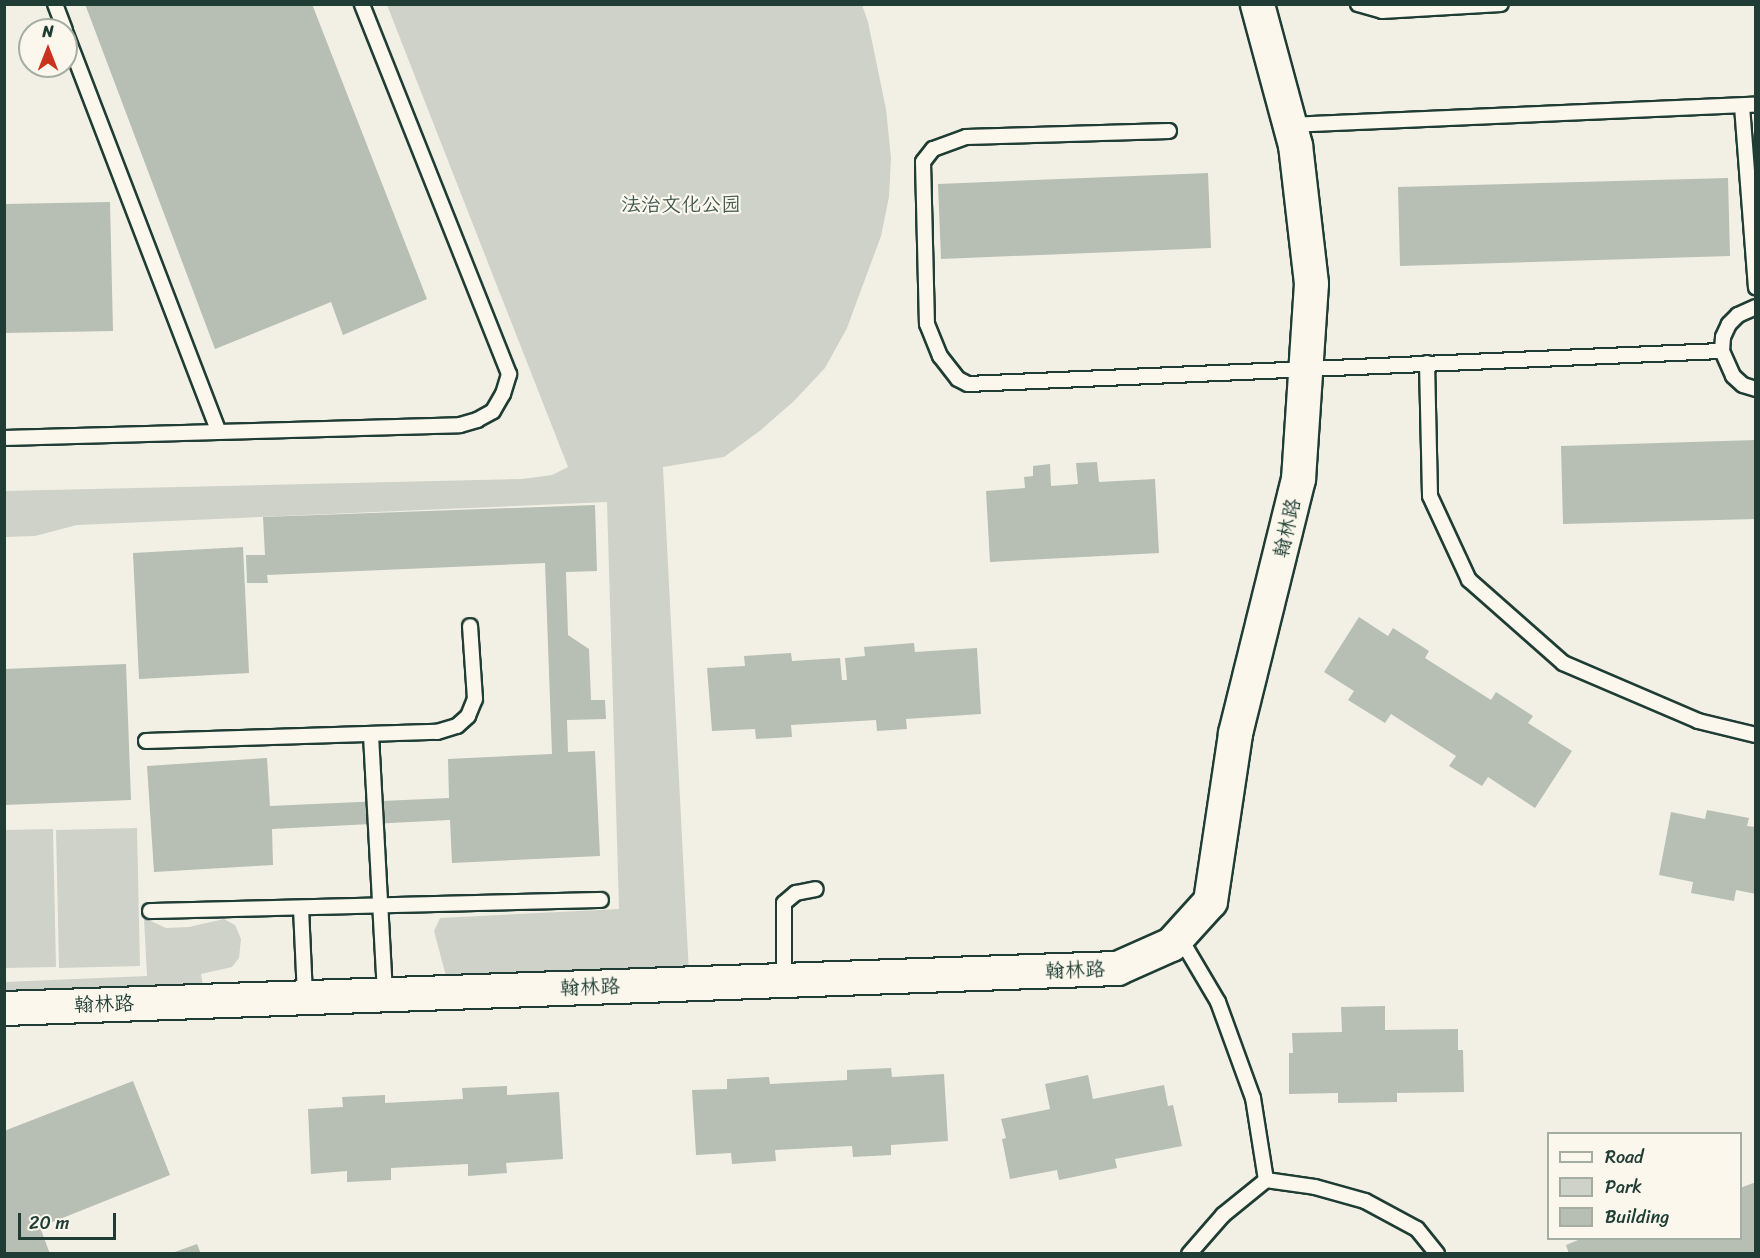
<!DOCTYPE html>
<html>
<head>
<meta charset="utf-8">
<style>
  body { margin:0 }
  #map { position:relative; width:1760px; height:1258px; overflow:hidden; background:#f2f0e5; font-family:Sriracha,"LXGW WenKai TC",sans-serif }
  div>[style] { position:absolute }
  .green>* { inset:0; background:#cfd2c8 }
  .building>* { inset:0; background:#b7beb3 }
  .roads { filter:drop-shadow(2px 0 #1f3d34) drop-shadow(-2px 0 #1f3d34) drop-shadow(0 2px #1f3d34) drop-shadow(0 -2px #1f3d34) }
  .lane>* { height:14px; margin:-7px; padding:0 7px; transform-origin:7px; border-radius:7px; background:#fbf7ec }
  .secondary>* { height:33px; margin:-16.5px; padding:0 16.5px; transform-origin:16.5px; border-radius:16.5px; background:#fbf7ec }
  span { translate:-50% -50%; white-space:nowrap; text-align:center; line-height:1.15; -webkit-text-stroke:4.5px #fbf7ec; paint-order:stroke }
  .park-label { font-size:20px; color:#425b52 }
  .street-label { font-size:20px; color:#1f3d34 }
  .frame { position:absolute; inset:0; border:6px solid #1f3d34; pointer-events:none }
  .legend { position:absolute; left:1547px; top:1132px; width:195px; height:108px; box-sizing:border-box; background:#fbf7ec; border:2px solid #a3ada2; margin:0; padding:8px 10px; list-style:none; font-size:18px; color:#1f3d34 }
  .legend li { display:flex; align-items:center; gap:12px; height:30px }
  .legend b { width:30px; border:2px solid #a3ada2 }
  .north { position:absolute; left:18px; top:18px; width:60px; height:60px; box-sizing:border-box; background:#fbf7ec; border:2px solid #a3ada2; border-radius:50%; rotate:0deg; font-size:16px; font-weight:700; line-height:24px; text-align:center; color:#1f3d34 }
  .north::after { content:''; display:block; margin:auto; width:21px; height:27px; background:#c8321e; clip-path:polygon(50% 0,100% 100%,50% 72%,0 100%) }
  .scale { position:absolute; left:18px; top:1213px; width:98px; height:27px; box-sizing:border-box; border:3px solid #1f3d34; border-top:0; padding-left:8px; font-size:18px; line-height:21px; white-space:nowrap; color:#1f3d34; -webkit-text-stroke:4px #fbf7ec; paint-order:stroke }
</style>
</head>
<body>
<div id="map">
  <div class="green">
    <i style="clip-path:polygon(387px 5px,862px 5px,868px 22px,886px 109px,891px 158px,889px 197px,881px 236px,847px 328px,825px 368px,794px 401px,761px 430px,724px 457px,663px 467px,689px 974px,446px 976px,434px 931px,440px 918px,619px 909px,607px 502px,77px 525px,35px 536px,5px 537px,4px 491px,522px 479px,552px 475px,568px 467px)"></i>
    <i style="clip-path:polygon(137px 828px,140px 966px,59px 968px,56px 830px)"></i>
    <i style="clip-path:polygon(53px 829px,56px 967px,5px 968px,5px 830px)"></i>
    <i style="clip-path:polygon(144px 918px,166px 928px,189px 927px,224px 919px,235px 925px,241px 939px,239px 958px,232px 967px,201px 974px,204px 992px,5px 996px,4px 982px,147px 976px)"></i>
  </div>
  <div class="building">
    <i style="clip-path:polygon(85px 4px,312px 4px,427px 299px,343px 335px,331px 302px,215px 349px)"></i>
    <i style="clip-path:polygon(1208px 173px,1211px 248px,941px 259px,938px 184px)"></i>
    <i style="clip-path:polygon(1728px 178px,1730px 256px,1400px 266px,1398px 187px)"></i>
    <i style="clip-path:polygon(110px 202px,113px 331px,4px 333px,4px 204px)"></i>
    <i style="clip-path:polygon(1756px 440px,1756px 519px,1563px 524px,1561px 446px)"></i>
    <i style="clip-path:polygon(1097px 462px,1099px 482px,1155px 479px,1159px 553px,990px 562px,986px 491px,1025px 488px,1024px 477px,1033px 476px,1033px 466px,1050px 464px,1051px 486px,1078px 484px,1076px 463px)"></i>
    <i style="clip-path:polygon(595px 505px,597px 571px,566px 572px,568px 635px,589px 649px,591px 700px,605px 700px,606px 719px,567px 720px,568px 752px,595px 751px,600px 856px,452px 863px,450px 820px,272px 829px,273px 865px,154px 872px,147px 766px,267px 758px,270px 806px,449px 798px,448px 759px,552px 754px,545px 563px,267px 575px,268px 583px,247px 583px,246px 555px,265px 555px,263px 517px)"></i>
    <i style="clip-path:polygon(243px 547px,249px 673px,139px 679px,133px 553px)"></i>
    <i style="clip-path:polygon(1359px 617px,1388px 636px,1393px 628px,1429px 651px,1425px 658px,1491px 700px,1496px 692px,1533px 716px,1528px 723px,1572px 751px,1535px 808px,1488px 777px,1482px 786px,1449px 766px,1456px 756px,1391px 714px,1385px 723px,1348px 700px,1354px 691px,1324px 672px)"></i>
    <i style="clip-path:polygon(914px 643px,915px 652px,977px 648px,981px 714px,906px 719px,907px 729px,877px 731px,876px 720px,791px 725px,792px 737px,756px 739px,755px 729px,712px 731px,707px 668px,745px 666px,744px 656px,791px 653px,792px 661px,840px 658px,842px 680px,847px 680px,845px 658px,865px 656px,864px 647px)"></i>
    <i style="clip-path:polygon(126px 664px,131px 800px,4px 805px,4px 669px)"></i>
    <i style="clip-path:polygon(1707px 810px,1749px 818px,1747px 826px,1756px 827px,1756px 894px,1736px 890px,1734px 901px,1691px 893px,1693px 882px,1659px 875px,1671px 812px,1705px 819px)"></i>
    <i style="clip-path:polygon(1385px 1006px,1385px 1030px,1458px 1029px,1458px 1050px,1463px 1050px,1464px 1092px,1397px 1093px,1397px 1102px,1338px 1103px,1338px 1093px,1289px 1094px,1289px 1053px,1293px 1053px,1292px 1033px,1342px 1032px,1341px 1007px)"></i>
    <i style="clip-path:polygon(891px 1068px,892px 1077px,944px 1074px,948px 1141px,891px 1145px,891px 1155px,853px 1157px,852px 1146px,775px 1150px,776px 1161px,732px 1164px,731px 1153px,696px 1155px,692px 1090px,727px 1089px,727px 1079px,769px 1077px,770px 1084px,847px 1080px,847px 1070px)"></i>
    <i style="clip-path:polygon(1088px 1075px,1093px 1099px,1164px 1085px,1168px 1106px,1173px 1105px,1182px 1146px,1115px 1159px,1117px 1168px,1059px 1180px,1057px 1170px,1010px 1179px,1002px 1139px,1006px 1138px,1001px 1119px,1050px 1109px,1045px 1084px)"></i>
    <i style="clip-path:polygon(133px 1081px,170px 1175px,40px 1227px,50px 1254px,4px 1254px,4px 1131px)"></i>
    <i style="clip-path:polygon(507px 1086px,507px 1095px,559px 1092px,563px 1159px,506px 1163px,507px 1173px,468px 1176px,468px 1164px,391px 1168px,391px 1180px,347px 1182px,347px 1171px,311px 1174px,308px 1109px,343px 1107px,342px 1097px,385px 1095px,385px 1103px,463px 1099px,462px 1088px)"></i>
    <i style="clip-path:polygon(1756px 1182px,1756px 1252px,1752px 1254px,1569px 1254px,1566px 1245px,1583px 1238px,1740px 1238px,1740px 1188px)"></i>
    <i style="clip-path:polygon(197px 1244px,201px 1254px,172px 1254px,172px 1253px)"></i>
  </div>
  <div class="roads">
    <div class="lane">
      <i style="left:55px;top:4px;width:28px;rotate:69deg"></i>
      <i style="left:1358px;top:4px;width:25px;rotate:16deg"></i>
      <i style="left:1382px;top:11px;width:119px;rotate:-3.4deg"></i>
      <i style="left:66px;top:34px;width:426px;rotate:69deg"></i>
      <i style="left:1742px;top:106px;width:182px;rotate:85.6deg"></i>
      <i style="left:1290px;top:125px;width:466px;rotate:-2.5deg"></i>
      <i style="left:1169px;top:131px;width:203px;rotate:178.3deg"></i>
      <i style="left:966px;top:137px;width:35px;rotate:160deg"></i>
      <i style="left:933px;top:149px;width:16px;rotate:128deg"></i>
      <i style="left:923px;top:162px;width:162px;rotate:88.6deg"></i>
      <i style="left:927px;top:324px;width:35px;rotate:68deg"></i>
      <i style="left:940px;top:356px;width:29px;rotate:52deg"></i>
      <i style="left:958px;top:379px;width:11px;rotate:27deg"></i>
      <i style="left:968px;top:384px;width:755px;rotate:-2.51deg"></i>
      <i style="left:1756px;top:307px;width:20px;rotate:156deg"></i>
      <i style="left:1738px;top:315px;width:13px;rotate:135deg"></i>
      <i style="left:1729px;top:324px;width:14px;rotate:115deg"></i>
      <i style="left:1723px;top:337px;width:14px;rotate:94deg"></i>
      <i style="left:1722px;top:351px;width:27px;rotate:66deg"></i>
      <i style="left:1733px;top:376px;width:13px;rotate:42deg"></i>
      <i style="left:1743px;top:385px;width:14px;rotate:17deg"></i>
      <i style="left:1427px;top:363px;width:133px;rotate:88.7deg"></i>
      <i style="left:1430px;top:496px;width:93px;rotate:65.1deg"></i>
      <i style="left:1469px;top:580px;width:125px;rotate:41.4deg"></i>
      <i style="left:1563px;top:663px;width:147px;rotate:23.2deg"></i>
      <i style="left:1698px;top:721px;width:60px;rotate:13.6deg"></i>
      <i style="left:4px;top:438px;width:456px;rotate:-1.6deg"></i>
      <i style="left:460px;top:425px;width:18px;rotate:-16deg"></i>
      <i style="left:477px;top:420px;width:18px;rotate:-29deg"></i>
      <i style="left:493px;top:411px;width:20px;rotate:-60deg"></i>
      <i style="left:503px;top:394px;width:21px;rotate:-73deg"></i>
      <i style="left:509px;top:374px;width:398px;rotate:-111.7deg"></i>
      <i style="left:371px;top:735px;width:259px;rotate:86.9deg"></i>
      <i style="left:146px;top:741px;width:291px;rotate:-1.8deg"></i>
      <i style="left:437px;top:732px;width:21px;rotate:-17deg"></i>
      <i style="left:457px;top:726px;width:15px;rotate:-42deg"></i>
      <i style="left:468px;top:716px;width:18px;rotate:-68deg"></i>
      <i style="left:475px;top:699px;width:73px;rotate:-93.9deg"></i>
      <i style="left:301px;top:908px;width:89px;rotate:87.4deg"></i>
      <i style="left:150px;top:911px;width:451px;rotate:-1.4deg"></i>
      <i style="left:1179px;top:936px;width:77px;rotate:59.4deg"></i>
      <i style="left:1218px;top:1002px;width:102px;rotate:70deg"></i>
      <i style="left:1253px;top:1098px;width:83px;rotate:81deg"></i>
      <i style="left:784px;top:980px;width:77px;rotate:-90deg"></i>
      <i style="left:784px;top:903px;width:16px;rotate:-40deg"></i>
      <i style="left:796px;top:893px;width:20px;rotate:-11deg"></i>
      <i style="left:1189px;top:1254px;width:52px;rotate:-48.9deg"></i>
      <i style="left:1223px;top:1215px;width:55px;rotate:-39.1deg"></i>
      <i style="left:1266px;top:1180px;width:49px;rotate:8.1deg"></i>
      <i style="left:1315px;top:1187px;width:52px;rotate:15.6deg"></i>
      <i style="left:1365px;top:1201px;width:59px;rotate:28.3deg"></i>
      <i style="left:1417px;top:1229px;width:32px;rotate:51deg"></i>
    </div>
    <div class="secondary">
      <i style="left:4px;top:1008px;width:1114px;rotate:-2.06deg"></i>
      <i style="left:1117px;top:968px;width:59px;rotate:-24deg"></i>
      <i style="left:1171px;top:944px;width:58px;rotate:-47.8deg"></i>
      <i style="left:1210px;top:901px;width:170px;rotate:-81.5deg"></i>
      <i style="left:1235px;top:733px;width:262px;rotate:-76.1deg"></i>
      <i style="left:1298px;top:479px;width:196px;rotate:-86.2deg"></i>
      <i style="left:1311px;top:283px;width:139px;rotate:-96.6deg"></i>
      <i style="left:1295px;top:145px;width:146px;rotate:-105.1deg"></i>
    </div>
  </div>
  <div class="park-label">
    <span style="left:681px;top:204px">法治文化公园</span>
  </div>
  <div class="street-label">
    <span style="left:1287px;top:528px;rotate:-77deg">翰林路</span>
    <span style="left:1075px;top:970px;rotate:-2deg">翰林路</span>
    <span style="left:590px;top:987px;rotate:-2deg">翰林路</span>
    <span style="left:104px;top:1004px;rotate:-2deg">翰林路</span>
  </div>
  <div class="frame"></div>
  <ul class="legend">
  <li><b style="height:8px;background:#fbf7ec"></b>Road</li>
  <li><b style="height:16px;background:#cfd2c8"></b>Park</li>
  <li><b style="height:16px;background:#b7beb3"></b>Building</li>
  </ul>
  <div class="north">N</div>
  <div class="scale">20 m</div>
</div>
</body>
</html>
